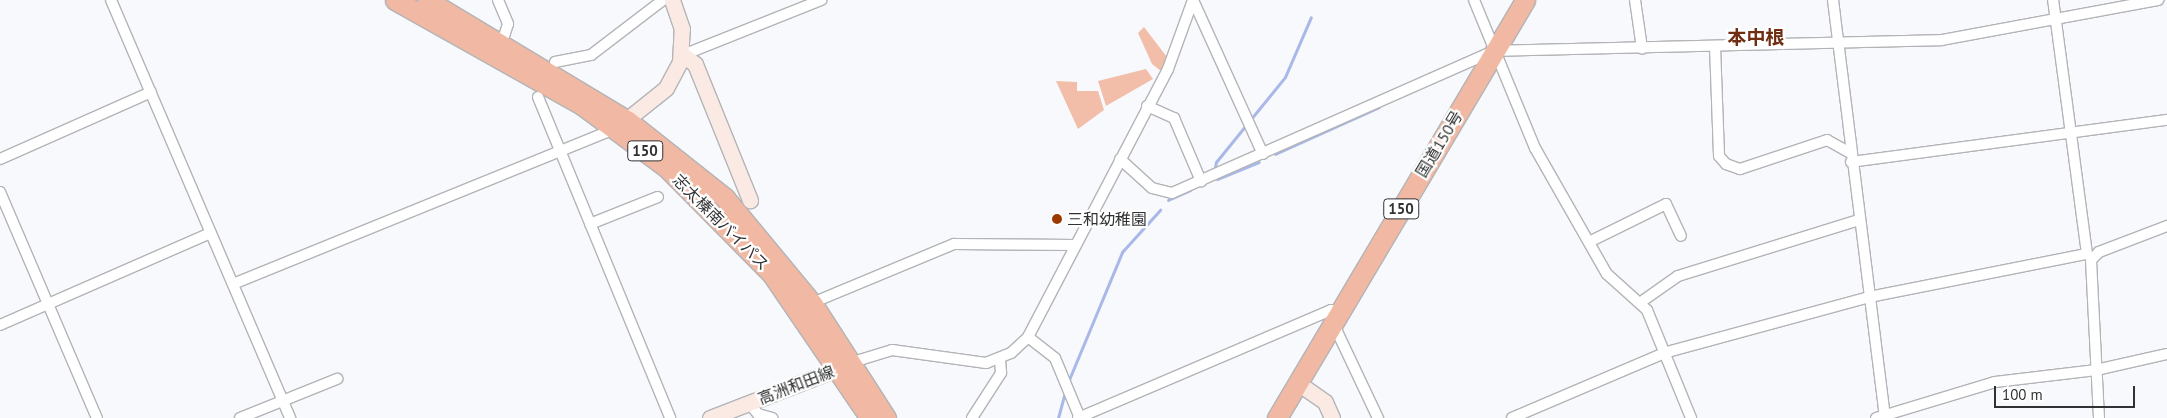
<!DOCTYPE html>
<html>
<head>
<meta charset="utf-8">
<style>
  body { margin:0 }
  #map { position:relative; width:2167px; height:418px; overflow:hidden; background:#f8f9fc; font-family:"PT Sans","Noto Sans JP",sans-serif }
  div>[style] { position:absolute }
  .green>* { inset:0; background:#f2bea9 }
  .stream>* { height:3px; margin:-1.5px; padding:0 1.5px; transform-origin:1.5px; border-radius:1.5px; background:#a8b8e8 }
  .roads { filter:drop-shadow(1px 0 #b3b4b7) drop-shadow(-1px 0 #b3b4b7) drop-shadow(0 1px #b3b4b7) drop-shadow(0 -1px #b3b4b7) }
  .street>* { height:10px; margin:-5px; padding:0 5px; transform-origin:5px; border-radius:5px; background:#fff }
  .secondary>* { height:15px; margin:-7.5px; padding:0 7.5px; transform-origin:7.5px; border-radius:7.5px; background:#fbeae3 }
  .highway>* { height:19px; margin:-9.5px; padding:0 9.5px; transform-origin:9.5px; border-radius:9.5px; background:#f1b9a3 }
  .dots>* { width:14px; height:14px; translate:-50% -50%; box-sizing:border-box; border:2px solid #fff; border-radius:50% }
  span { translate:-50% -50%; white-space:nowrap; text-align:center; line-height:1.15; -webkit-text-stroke:4.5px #fff; paint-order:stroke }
  .shield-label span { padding:1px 4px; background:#fff; border:1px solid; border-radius:4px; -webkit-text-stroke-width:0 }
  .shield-label { font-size:15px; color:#313233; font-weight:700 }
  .street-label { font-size:16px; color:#313233 }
  .poi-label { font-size:16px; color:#313233 }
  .left { translate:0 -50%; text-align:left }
  .quarter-label { font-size:19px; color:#6f2e11; font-weight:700 }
  .scale { position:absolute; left:1994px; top:386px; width:141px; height:22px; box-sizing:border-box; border:2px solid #313233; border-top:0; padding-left:6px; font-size:15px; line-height:18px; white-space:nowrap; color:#313233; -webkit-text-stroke:4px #fff; paint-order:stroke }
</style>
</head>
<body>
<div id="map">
  <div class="green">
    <i style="clip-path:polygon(1144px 27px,1167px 57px,1161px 71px,1152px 64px,1138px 33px)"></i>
    <i style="clip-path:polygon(1146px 69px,1153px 79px,1106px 106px,1098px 81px)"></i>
    <i style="clip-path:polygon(1056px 81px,1077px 82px,1077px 91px,1098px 91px,1104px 110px,1078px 129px)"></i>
  </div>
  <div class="stream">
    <i style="left:1275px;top:154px;width:114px;rotate:-24.3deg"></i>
    <i style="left:1214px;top:171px;width:9px;rotate:-77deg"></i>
    <i style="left:1216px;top:162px;width:109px;rotate:-50.9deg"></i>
    <i style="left:1285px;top:77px;width:65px;rotate:-66.6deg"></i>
    <i style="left:1217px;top:179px;width:45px;rotate:-22deg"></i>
    <i style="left:1168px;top:200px;width:24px;rotate:-24deg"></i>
    <i style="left:1068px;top:382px;width:141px;rotate:-67.4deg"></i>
    <i style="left:1122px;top:252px;width:57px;rotate:-47.9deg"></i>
    <i style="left:1058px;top:418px;width:27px;rotate:-75deg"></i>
  </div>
  <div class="roads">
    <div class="street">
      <i style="left:111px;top:0;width:455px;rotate:66.8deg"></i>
      <i style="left:498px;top:0;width:26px;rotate:67deg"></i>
      <i style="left:508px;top:24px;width:19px;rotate:108deg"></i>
      <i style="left:1193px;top:0;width:169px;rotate:65.6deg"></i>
      <i style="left:1474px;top:0;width:160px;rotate:67.6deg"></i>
      <i style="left:1535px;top:148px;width:145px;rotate:60.3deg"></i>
      <i style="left:1607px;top:274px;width:54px;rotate:42deg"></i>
      <i style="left:1647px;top:310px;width:117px;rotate:67.8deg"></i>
      <i style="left:1635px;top:0;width:49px;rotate:81.7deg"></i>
      <i style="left:1833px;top:0;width:421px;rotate:82.9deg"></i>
      <i style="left:1715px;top:46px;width:110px;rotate:87.9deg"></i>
      <i style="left:1719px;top:156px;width:11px;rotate:49deg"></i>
      <i style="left:1726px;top:164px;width:15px;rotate:20deg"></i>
      <i style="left:1740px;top:169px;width:92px;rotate:-18.4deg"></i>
      <i style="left:1827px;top:140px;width:26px;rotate:29deg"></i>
      <i style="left:683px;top:55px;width:149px;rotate:-21.7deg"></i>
      <i style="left:555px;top:62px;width:37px;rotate:-11deg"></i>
      <i style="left:591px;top:55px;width:91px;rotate:-37.4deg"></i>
      <i style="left:538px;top:97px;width:347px;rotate:67.6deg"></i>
      <i style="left:1147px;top:106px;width:30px;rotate:24deg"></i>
      <i style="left:1174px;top:118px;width:69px;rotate:66.8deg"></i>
      <i style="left:0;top:159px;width:165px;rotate:-23.9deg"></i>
      <i style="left:1120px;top:159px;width:43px;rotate:42.2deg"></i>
      <i style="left:1152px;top:188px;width:21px;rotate:14deg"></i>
      <i style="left:1172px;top:193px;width:352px;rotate:-23.8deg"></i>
      <i style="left:1494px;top:51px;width:448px;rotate:-1.4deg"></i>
      <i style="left:1942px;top:40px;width:220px;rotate:-10.5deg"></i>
      <i style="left:1851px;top:162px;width:319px;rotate:-7.6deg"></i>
      <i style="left:0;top:192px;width:246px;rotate:66.8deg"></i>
      <i style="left:590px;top:224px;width:73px;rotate:-21.7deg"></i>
      <i style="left:1589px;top:242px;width:86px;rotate:-26.3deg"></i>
      <i style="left:1666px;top:204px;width:35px;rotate:65deg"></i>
      <i style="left:233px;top:284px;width:411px;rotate:-22.1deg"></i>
      <i style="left:1641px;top:302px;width:45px;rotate:-35.1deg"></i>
      <i style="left:1678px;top:276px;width:189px;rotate:-17.2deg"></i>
      <i style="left:812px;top:303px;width:154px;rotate:-22.6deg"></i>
      <i style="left:954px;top:244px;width:121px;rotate:0.5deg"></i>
      <i style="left:1333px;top:323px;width:105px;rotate:64.7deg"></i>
      <i style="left:0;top:325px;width:230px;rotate:-23.6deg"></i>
      <i style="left:1028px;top:337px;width:34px;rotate:38deg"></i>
      <i style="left:1055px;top:358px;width:65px;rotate:67.4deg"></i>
      <i style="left:853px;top:362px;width:41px;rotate:-17.1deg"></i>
      <i style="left:892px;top:350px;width:95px;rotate:7.9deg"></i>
      <i style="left:986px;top:363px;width:27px;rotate:-22deg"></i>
      <i style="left:1011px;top:353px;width:23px;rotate:-43deg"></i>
      <i style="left:1028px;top:337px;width:302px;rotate:-62.4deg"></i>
      <i style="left:1168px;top:69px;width:73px;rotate:-70.1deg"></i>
      <i style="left:749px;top:403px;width:14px;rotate:51deg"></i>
      <i style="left:758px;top:414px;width:15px;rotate:16deg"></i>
      <i style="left:240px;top:418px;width:105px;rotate:-21.9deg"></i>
      <i style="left:972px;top:418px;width:54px;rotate:-57.2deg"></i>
      <i style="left:1001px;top:373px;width:14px;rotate:-94deg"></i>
      <i style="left:1078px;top:418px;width:275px;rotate:-23.1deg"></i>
      <i style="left:1331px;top:310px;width:9px;rotate:27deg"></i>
      <i style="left:1512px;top:418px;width:168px;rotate:-23.1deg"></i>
      <i style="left:1667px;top:352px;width:209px;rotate:-15.2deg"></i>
      <i style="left:1869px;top:297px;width:222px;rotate:-11.2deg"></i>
      <i style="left:2087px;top:254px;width:256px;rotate:-97.6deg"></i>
      <i style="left:1876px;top:418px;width:124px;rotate:-16.8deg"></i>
      <i style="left:1995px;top:382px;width:102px;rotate:-6.8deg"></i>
      <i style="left:2096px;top:370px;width:73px;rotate:-12.7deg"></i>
      <i style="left:2099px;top:418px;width:158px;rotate:-92.9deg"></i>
      <i style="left:2091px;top:260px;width:11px;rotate:-45deg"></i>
      <i style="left:2099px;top:252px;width:73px;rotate:-20.9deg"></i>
    </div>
    <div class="secondary">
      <i style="left:683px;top:55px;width:15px;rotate:37deg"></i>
      <i style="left:695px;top:64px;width:147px;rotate:68deg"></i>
      <i style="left:620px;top:125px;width:59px;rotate:-38.8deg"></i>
      <i style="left:666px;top:88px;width:30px;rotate:-62deg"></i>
      <i style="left:680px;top:62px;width:33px;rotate:-87deg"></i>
      <i style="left:682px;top:29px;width:31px;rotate:-109deg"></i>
      <i style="left:1298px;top:383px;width:33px;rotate:35deg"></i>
      <i style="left:1325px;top:402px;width:17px;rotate:66deg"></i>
      <i style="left:710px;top:418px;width:147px;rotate:-21.1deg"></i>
    </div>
    <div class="highway">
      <i style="left:395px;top:0;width:214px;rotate:29.3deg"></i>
      <i style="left:582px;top:105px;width:106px;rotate:36.5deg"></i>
      <i style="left:667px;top:168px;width:148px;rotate:45.3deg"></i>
      <i style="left:771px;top:273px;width:176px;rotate:55.7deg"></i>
      <i style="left:427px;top:0;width:235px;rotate:31deg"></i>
      <i style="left:628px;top:121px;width:124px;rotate:38.4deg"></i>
      <i style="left:725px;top:198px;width:136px;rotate:50.4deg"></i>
      <i style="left:812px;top:303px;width:137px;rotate:57.2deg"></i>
      <i style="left:1277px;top:418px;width:486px;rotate:-59.3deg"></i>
    </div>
  </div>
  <div class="dots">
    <i style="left:1057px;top:219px;background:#9c3900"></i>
  </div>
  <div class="shield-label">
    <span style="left:645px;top:151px">150</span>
    <span style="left:1401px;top:209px">150</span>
  </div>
  <div class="street-label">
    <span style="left:1439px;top:144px;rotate:-59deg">国道150号</span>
    <span style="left:721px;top:222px;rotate:45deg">志太榛南バイパス</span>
    <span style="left:796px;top:385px;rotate:-21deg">高洲和田線</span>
  </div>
  <div class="poi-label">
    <span class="left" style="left:1067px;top:219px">三和幼稚園</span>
  </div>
  <div class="quarter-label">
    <span style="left:1756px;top:38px">本中根</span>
  </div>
  <div class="scale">100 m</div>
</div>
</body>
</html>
